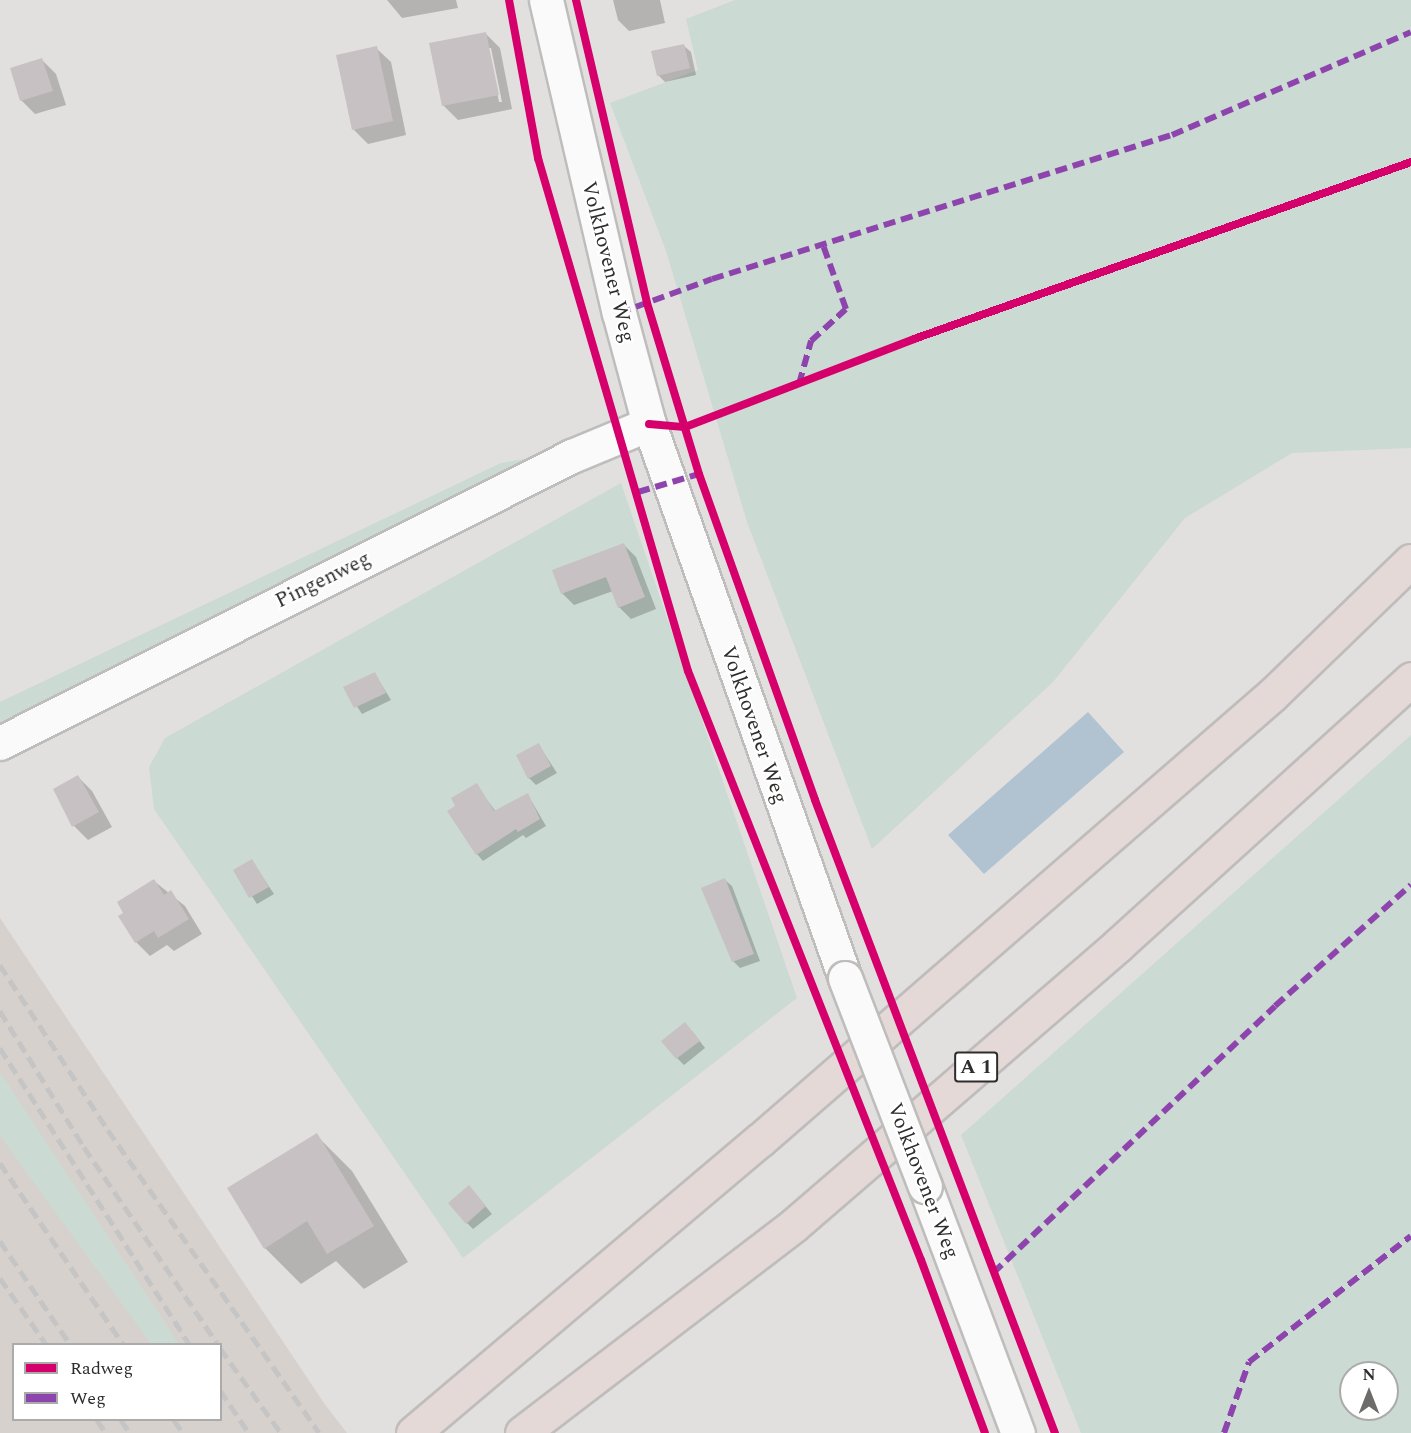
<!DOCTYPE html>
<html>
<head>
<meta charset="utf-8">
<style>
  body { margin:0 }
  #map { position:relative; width:1411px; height:1433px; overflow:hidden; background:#e2e0df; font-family:Spectral,serif }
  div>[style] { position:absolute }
  .built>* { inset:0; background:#d7d1cd }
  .green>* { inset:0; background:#cbdad2 }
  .water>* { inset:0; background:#b1c3d1 }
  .shadow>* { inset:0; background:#0003 }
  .building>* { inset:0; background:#c8c1c3 }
  .roads { filter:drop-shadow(2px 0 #bfbdbc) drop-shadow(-2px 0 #bfbdbc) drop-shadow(0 2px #bfbdbc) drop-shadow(0 -2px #bfbdbc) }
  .minor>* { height:33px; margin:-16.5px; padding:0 16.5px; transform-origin:16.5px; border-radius:16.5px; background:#fbfafa }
  .highway>* { height:33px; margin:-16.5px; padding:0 16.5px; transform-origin:16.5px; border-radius:16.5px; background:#e5d9d8 }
  .rail>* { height:4.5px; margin-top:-2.25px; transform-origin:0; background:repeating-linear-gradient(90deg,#c6c5c5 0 12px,transparent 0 18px) }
  .bridges { filter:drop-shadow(2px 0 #bfbdbc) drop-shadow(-2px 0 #bfbdbc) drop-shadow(0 2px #bfbdbc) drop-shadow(0 -2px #bfbdbc) }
  .minor-bridge>* { height:33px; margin:-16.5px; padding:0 16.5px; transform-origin:16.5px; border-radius:16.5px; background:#fbfafa }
  .quiet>* { height:6px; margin-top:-3px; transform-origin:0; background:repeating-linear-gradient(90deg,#8e44ad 0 12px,transparent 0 18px) }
  .cycleway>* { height:8px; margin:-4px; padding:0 4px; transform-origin:4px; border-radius:4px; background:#d6006c }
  span { translate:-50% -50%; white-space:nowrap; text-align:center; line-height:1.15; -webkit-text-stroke:4.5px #fff; paint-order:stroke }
  .shield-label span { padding:2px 4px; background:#fff; border:2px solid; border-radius:4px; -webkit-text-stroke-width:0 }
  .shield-label { font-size:20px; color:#2e2d2c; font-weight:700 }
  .street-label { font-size:21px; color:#2e2d2c }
  .legend { position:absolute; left:12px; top:1343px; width:210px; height:78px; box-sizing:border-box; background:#fff; border:2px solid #ababab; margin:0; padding:8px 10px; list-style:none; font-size:18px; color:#2e2d2c }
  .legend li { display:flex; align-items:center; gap:12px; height:30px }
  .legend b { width:30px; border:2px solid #ababab }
  .north { position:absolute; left:1339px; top:1361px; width:60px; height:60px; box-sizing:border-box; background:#fff; border:2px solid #ababab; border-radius:50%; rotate:0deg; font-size:16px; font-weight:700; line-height:24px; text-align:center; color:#2e2d2c }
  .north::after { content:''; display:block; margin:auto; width:21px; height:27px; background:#6d6c6b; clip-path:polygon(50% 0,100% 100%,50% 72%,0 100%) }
</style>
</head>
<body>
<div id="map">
  <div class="built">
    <i style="clip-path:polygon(evenodd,0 918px,324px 1403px,347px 1433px,0 1433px,0 918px,14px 1344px,220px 1344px,220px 1420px,14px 1420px,14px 1344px)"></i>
  </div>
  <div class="green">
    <i style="clip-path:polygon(735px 0,1411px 0,1411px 448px,1292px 453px,1185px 518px,1053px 682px,872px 849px,747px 522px,666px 251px,610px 103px,698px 70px,686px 19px)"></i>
    <i style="clip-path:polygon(542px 456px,0 727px,0 702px,501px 463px)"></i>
    <i style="clip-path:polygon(621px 483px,797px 998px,463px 1258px,154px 809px,149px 767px,165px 738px)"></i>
    <i style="clip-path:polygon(evenodd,1411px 735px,1411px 1433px,1081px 1433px,961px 1135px,1411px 735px,1351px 1373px,1387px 1373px,1387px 1409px,1351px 1409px,1351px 1373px)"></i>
    <i style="clip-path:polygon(0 1072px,179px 1344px,151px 1344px,0 1136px)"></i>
  </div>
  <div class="water">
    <i style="clip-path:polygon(1088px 712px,1124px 752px,984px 874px,948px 835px)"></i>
  </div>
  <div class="shadow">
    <i style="clip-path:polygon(387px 0,456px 0,458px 8px,402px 18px)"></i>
    <i style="clip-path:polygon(613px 0,660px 0,665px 23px,629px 31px,618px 20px)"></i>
    <i style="clip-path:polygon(evenodd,485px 33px,500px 48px,512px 109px,458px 120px,443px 105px,485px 33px,488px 48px,491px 48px,502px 102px,499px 102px,488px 48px)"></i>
    <i style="clip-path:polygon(684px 46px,691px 52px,696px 75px,665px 82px,658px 75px)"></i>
    <i style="clip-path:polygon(376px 48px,391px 62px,406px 135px,368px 144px,354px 130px)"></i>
    <i style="clip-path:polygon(42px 60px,56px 74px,66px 105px,35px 114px,21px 100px)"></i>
    <i style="clip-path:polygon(624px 545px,636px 557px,656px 609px,631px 619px,619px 607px,613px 591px,574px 605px,562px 593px)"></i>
    <i style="clip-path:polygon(375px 674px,391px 700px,362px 714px,345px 688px)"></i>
    <i style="clip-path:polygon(538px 744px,557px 773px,536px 785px,529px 778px)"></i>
    <i style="clip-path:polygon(78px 777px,92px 791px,112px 827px,88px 840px,74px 826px)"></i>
    <i style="clip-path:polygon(476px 785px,496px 812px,528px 795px,546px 826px,526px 838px,523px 835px,483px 861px,477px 854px,457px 806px)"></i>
    <i style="clip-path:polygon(252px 861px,274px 894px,257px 904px,235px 871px)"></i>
    <i style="clip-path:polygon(725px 880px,732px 886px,760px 961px,740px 968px,733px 961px)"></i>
    <i style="clip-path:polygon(154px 881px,185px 906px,202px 934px,174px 951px,167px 945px,150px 956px,136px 942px,126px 913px)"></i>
    <i style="clip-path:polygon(692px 1031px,705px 1048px,684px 1065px,677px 1058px)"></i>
    <i style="clip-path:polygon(316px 1135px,352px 1171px,408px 1262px,364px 1289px,336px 1261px,301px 1284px,265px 1248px)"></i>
    <i style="clip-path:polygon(475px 1194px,492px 1214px,473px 1229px,467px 1223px)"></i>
  </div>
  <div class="building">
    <i style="clip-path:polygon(486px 32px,499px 95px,442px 106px,429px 43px)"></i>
    <i style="clip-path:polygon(684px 44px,690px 68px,657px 76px,651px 51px)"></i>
    <i style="clip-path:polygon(377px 46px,393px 121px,352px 130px,336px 55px)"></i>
    <i style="clip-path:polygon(42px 58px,53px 91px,20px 101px,10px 68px)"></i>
    <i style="clip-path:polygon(624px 543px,645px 597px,618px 608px,606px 577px,561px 594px,552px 570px)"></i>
    <i style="clip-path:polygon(375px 672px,386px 693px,354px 708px,343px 687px)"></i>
    <i style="clip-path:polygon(539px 743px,551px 766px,528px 779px,516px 755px)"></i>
    <i style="clip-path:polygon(78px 775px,99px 812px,72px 827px,53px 789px)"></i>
    <i style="clip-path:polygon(477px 783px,494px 811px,528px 793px,540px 819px,518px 832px,516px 829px,476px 855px,447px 811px,455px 806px,451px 798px)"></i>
    <i style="clip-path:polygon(252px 859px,269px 887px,249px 898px,233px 870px)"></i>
    <i style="clip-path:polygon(725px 878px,754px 954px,732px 962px,701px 888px)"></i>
    <i style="clip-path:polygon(154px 879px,164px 895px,171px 890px,189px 919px,158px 938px,154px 931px,135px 943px,118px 916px,123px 913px,117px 902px)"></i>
    <i style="clip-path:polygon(685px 1022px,700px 1041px,676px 1059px,661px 1041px)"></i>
    <i style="clip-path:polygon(317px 1133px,374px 1226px,327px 1254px,307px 1221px,264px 1249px,227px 1188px)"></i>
    <i style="clip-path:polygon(469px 1185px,486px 1206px,466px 1224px,448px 1203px)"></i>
  </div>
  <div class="roads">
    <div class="minor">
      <i style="left:546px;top:0;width:321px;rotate:76.9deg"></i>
      <i style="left:619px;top:313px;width:115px;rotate:74.9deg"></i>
      <i style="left:649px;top:424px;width:588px;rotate:70.52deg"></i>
      <i style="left:0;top:743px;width:640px;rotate:-26.65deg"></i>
      <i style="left:572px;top:456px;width:83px;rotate:-22.6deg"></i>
      <i style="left:925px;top:1186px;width:264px;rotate:69.4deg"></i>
    </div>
    <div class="highway">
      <i style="left:413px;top:1433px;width:454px;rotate:-40.2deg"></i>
      <i style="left:760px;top:1140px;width:678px;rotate:-41deg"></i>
      <i style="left:1272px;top:695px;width:193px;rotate:-44deg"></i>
      <i style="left:522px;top:1433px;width:342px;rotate:-37.4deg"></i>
      <i style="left:794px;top:1225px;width:428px;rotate:-40.8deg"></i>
      <i style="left:1118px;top:945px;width:396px;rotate:-42.2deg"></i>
    </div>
  </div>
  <div class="rail">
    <i style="left:0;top:965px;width:197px;rotate:56.8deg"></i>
    <i style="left:108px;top:1130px;width:369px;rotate:55.1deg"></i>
    <i style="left:0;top:1011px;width:160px;rotate:58.3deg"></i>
    <i style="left:84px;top:1147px;width:238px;rotate:55.8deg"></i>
    <i style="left:0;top:1048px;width:351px;rotate:57.4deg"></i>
    <i style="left:0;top:1163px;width:219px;rotate:55.8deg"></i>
    <i style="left:0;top:1241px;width:125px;rotate:55.8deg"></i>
    <i style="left:0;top:1278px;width:80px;rotate:55.1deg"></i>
    <i style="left:220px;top:1348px;width:105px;rotate:54.3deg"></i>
    <i style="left:220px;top:1390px;width:52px;rotate:56deg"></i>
    <i style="left:97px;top:1420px;width:16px;rotate:55deg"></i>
    <i style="left:121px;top:1420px;width:16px;rotate:55deg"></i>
    <i style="left:174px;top:1420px;width:16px;rotate:55deg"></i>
  </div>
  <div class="bridges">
    <div class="minor-bridge">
      <i style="left:845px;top:978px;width:223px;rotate:69deg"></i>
    </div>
  </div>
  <div class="quiet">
    <i style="left:619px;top:313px;width:99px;rotate:-20.1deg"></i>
    <i style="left:712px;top:279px;width:482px;rotate:-17.4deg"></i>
    <i style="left:1172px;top:135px;width:260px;rotate:-23.3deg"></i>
    <i style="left:799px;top:384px;width:45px;rotate:-74.4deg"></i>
    <i style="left:811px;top:341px;width:47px;rotate:-42.4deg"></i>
    <i style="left:846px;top:309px;width:68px;rotate:-109.8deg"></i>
    <i style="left:638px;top:492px;width:64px;rotate:-16.4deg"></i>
    <i style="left:993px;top:1273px;width:388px;rotate:-43.4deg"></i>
    <i style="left:1275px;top:1006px;width:182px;rotate:-41.7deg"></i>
    <i style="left:1224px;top:1433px;width:75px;rotate:-70.6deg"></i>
    <i style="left:1249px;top:1362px;width:205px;rotate:-37.9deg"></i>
  </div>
  <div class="cycleway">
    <i style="left:509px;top:0;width:161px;rotate:79.6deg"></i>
    <i style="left:538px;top:158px;width:534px;rotate:73.7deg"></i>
    <i style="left:688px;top:671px;width:633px;rotate:68.42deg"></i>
    <i style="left:921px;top:1260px;width:184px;rotate:69.7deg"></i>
    <i style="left:576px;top:0;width:311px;rotate:76.8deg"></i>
    <i style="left:647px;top:303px;width:179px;rotate:73.1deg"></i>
    <i style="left:699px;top:474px;width:346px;rotate:70.4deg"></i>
    <i style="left:815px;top:800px;width:677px;rotate:69.24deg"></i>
    <i style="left:649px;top:424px;width:36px;rotate:5deg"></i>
    <i style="left:685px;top:427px;width:245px;rotate:-21deg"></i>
    <i style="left:914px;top:339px;width:528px;rotate:-19.6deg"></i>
  </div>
  <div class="shield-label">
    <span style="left:976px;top:1067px">A 1</span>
  </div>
  <div class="street-label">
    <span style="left:608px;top:262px;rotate:76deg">Volkhovener Weg</span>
    <span style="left:323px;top:580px;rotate:-26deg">Pingenweg</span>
    <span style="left:754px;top:725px;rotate:71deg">Volkhovener Weg</span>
    <span style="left:923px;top:1181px;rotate:69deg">Volkhovener Weg</span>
  </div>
  <ul class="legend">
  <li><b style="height:8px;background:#d6006c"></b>Radweg</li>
  <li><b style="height:8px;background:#8e44ad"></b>Weg</li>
  </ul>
  <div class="north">N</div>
</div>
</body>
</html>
